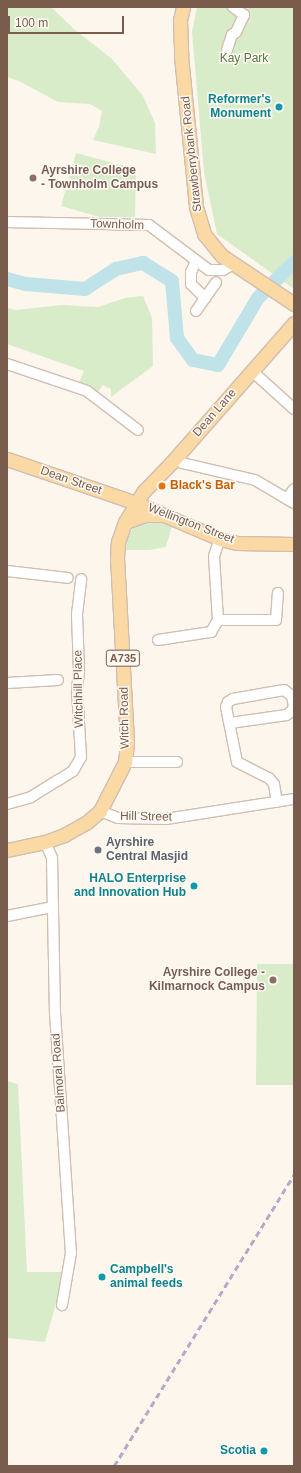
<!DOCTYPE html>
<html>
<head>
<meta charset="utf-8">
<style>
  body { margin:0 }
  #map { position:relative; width:301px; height:1473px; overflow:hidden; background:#fdf6ec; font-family:Helvetica,sans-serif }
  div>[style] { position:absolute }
  .green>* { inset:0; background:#d8ecc9 }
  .river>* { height:14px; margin:-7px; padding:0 7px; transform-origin:7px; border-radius:7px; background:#bfe3e8 }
  .roads { filter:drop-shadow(1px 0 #d1beb0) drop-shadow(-1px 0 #d1beb0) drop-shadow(0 1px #d1beb0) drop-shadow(0 -1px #d1beb0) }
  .minor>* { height:10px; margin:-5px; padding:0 5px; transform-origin:5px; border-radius:5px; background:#fff }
  .major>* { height:13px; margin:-6.5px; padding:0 6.5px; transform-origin:6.5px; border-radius:6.5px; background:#fbd9a5 }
  .rail>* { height:2.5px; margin-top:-1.25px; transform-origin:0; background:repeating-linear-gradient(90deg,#b9a8c9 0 6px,transparent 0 10px) }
  .dots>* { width:11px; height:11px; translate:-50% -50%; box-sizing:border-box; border:2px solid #fffaf3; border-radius:50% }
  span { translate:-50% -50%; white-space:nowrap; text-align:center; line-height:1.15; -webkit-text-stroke:3px #fffaf3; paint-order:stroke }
  .shield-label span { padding:1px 3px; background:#fffaf3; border:1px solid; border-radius:3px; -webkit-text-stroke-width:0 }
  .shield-label { font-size:11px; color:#7a5c4d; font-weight:700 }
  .park-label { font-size:12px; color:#537a41 }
  .culture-label { font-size:12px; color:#0d838f; font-weight:700 }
  .right { translate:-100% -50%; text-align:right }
  .left { translate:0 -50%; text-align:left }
  .street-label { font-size:12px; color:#7a5c4d }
  .education-label { font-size:12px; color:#785e54; font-weight:700 }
  .food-label { font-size:12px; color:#c56008; font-weight:700 }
  .worship-label { font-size:12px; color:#5b616d; font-weight:700 }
  .frame { position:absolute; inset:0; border:8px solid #7a5c4d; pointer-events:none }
  .scale { position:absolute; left:8px; top:16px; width:116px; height:18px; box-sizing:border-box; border:2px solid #7a5c4d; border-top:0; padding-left:5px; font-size:12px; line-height:14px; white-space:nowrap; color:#7a5c4d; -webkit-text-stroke:3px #fffaf3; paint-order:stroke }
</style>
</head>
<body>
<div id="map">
  <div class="green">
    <i style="clip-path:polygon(7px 7px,51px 7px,74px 29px,112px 59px,143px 96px,155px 123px,156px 154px,93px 140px,99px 127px,102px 111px,90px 104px,58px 102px,19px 81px,7px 77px)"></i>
    <i style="clip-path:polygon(197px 7px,294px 7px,294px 289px,217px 234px,204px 172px,192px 32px)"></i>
    <i style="clip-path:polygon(76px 153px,136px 169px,135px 217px,100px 217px,61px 206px)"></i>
    <i style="clip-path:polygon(143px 296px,152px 318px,153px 366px,111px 397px,111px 389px,103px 385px,98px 392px,94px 392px,79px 382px,84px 371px,7px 344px,7px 308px,16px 310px,61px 305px,98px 307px,125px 298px)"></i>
    <i style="clip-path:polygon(152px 520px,172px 526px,166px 547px,149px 550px,125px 550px,128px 536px,135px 525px)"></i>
    <i style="clip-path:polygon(257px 964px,294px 964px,294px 1085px,256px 1085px)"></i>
    <i style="clip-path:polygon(7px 1081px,18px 1084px,27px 1272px,62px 1272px,58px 1297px,45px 1342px,7px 1338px)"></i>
  </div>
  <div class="river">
    <i style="left:7px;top:279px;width:20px;rotate:15deg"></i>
    <i style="left:26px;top:284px;width:59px;rotate:4.8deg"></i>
    <i style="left:85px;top:289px;width:37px;rotate:-33deg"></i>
    <i style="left:116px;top:269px;width:28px;rotate:-13deg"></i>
    <i style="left:143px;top:263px;width:34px;rotate:32deg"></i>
    <i style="left:172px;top:281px;width:57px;rotate:85deg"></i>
    <i style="left:177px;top:338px;width:27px;rotate:54deg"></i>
    <i style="left:193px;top:360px;width:25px;rotate:11deg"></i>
    <i style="left:218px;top:365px;width:78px;rotate:-59.2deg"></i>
    <i style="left:258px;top:298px;width:51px;rotate:-45deg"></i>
  </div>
  <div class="roads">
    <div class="minor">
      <i style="left:227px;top:50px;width:16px;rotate:-72deg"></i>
      <i style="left:232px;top:35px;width:5px;rotate:-37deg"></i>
      <i style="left:236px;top:32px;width:19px;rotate:-65deg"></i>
      <i style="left:244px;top:15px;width:14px;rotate:-144deg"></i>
      <i style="left:7px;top:222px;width:142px;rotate:1.2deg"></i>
      <i style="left:149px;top:225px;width:75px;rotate:36.9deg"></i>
      <i style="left:209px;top:270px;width:14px"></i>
      <i style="left:223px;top:270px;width:13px;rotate:-29deg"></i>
      <i style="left:196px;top:261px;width:12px;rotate:114deg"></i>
      <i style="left:191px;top:272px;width:12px;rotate:90deg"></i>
      <i style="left:191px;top:284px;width:20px;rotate:45deg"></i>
      <i style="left:196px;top:311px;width:35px;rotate:-55deg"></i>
      <i style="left:7px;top:364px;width:84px;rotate:18.6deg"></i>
      <i style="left:87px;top:391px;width:64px;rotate:37.4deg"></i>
      <i style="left:252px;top:371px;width:57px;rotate:42.1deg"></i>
      <i style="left:182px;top:463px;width:75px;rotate:13.1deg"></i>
      <i style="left:255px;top:480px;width:45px;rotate:30.5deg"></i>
      <i style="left:287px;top:499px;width:12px;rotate:-55deg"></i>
      <i style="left:7px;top:571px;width:61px;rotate:6.5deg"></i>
      <i style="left:218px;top:620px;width:58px"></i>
      <i style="left:276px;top:620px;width:27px;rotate:-86deg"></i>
      <i style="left:158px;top:640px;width:54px;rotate:-8.6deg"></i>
      <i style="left:211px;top:632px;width:14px;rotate:-60deg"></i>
      <i style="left:218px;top:620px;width:64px;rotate:-93.6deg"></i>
      <i style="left:214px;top:556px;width:18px;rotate:-71deg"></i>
      <i style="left:7px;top:683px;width:51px;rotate:-3.4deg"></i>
      <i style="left:230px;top:723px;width:57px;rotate:-8.1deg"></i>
      <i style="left:286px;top:715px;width:7px;rotate:-34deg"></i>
      <i style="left:292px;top:711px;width:5px;rotate:-68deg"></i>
      <i style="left:294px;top:706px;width:10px;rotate:-101deg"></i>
      <i style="left:292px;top:696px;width:10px;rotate:-143deg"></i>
      <i style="left:284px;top:690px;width:52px;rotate:170deg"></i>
      <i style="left:233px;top:699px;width:6px;rotate:149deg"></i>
      <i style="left:228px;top:702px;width:5px;rotate:112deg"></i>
      <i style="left:226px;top:707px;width:56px;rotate:78.7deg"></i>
      <i style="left:237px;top:762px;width:36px;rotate:27deg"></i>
      <i style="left:269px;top:778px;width:8px;rotate:50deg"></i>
      <i style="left:274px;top:784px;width:18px;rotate:81deg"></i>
      <i style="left:125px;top:762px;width:52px"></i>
      <i style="left:7px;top:804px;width:25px;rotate:-16deg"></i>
      <i style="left:31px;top:797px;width:31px;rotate:-32deg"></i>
      <i style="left:57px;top:781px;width:19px;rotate:-32deg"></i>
      <i style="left:73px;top:771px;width:16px;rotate:-60deg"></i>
      <i style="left:81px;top:757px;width:67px;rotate:-93.4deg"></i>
      <i style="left:77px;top:690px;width:19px;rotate:-84deg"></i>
      <i style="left:79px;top:671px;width:57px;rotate:-92deg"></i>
      <i style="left:77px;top:614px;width:35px;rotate:-83deg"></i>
      <i style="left:100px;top:811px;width:19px;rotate:21deg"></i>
      <i style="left:118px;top:818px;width:48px;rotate:1.2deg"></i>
      <i style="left:166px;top:819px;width:130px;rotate:-8.9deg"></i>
      <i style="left:45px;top:842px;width:17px;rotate:66deg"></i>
      <i style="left:52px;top:858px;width:155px;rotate:88.9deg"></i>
      <i style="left:55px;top:1013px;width:241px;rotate:86.2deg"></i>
      <i style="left:71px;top:1253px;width:53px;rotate:99.8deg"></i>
      <i style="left:7px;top:916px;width:47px;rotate:-11.1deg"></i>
    </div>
    <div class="major">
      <i style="left:183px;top:7px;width:13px;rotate:103deg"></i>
      <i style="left:180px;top:20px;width:36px;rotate:88deg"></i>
      <i style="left:181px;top:56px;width:152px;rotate:84.3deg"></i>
      <i style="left:196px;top:207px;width:28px;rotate:73deg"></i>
      <i style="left:204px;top:234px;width:28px;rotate:51deg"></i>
      <i style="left:222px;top:256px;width:87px;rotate:33.7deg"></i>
      <i style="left:7px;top:459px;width:136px;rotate:18.8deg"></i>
      <i style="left:136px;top:503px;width:91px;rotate:23.2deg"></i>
      <i style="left:220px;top:539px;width:17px;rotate:13deg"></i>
      <i style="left:237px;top:543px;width:57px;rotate:1deg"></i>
      <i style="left:125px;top:522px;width:21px;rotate:-19deg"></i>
      <i style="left:145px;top:515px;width:15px"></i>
      <i style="left:7px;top:850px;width:39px;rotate:-12deg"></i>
      <i style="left:45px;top:842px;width:20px;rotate:-20deg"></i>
      <i style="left:64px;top:835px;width:26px;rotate:-29deg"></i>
      <i style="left:87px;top:822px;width:17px;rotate:-40deg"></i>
      <i style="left:100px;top:811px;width:55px;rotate:-63deg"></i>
      <i style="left:125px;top:762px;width:20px;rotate:-84deg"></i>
      <i style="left:127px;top:742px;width:183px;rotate:-93.1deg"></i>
      <i style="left:117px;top:559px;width:17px;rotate:-87deg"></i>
      <i style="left:118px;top:542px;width:21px;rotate:-71deg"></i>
      <i style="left:125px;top:522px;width:35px;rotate:-59deg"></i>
      <i style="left:143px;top:492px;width:42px;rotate:-46deg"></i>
      <i style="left:172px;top:462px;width:185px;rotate:-48.7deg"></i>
    </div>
  </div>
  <div class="rail">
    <i style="left:114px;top:1466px;width:343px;rotate:-58.3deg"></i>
  </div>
  <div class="dots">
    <i style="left:279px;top:107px;background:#0f9aa8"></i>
    <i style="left:33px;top:178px;background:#8d6e63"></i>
    <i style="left:162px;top:486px;background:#e8710a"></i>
    <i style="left:98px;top:850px;background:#6b7280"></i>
    <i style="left:194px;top:886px;background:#0f9aa8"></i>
    <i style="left:273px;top:980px;background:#8d6e63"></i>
    <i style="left:102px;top:1277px;background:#0f9aa8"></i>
    <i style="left:264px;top:1451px;background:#0f9aa8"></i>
  </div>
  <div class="shield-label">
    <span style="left:123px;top:658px">A735</span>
  </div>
  <div class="park-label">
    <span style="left:244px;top:59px">Kay Park</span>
  </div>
  <div class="culture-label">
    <span class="right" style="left:271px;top:107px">Reformer's<br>Monument</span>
    <span class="right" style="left:186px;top:886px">HALO Enterprise<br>and Innovation Hub</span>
    <span class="left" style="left:110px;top:1277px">Campbell's<br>animal feeds</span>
    <span class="right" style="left:256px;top:1451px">Scotia</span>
  </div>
  <div class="street-label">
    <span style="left:192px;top:154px;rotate:-96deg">Strawberrybank Road</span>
    <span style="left:117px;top:225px;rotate:2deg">Townholm</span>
    <span style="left:215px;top:413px;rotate:-49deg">Dean Lane</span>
    <span style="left:71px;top:481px;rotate:19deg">Dean Street</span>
    <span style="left:191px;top:524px;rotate:21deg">Wellington Street</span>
    <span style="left:79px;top:689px;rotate:-91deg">Witchhill Place</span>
    <span style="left:125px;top:718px;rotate:-91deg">Witch Road</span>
    <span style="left:146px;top:817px;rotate:1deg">Hill Street</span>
    <span style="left:59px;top:1073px;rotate:-94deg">Balmoral Road</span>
  </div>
  <div class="education-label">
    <span class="left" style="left:41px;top:178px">Ayrshire College<br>- Townholm Campus</span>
    <span class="right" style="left:265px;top:980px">Ayrshire College -<br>Kilmarnock Campus</span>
  </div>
  <div class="food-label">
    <span class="left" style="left:170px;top:486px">Black's Bar</span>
  </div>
  <div class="worship-label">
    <span class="left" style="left:106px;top:850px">Ayrshire<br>Central Masjid</span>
  </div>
  <div class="frame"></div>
  <div class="scale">100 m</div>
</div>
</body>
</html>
